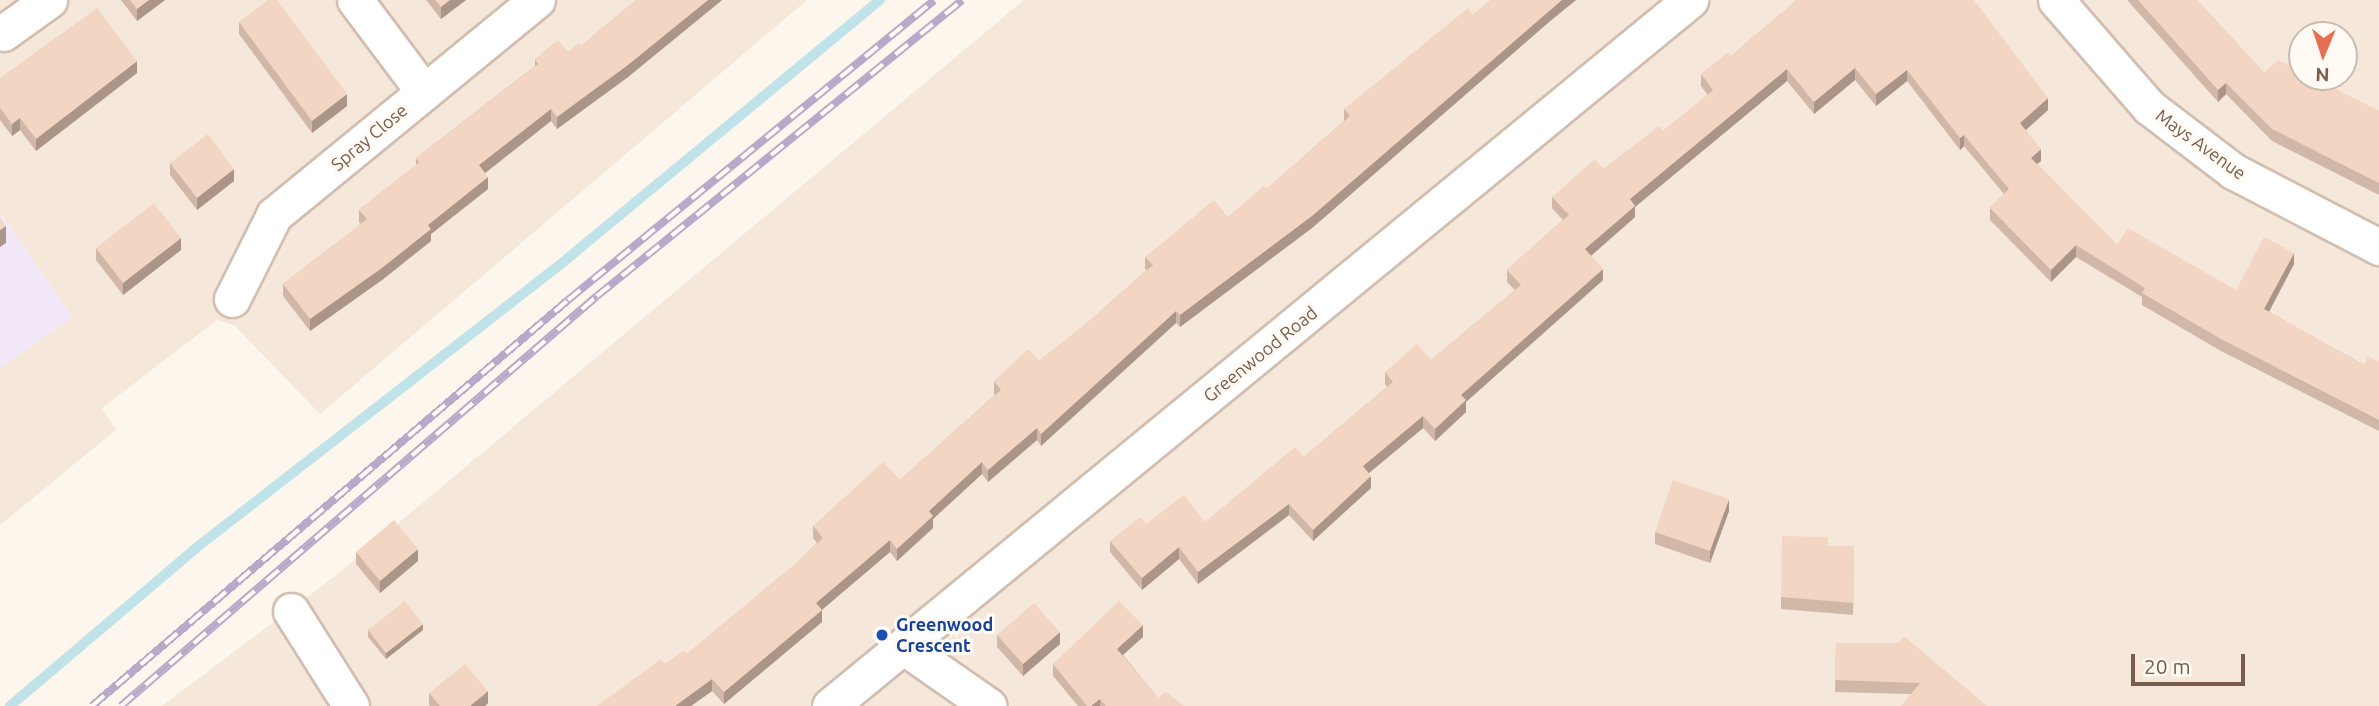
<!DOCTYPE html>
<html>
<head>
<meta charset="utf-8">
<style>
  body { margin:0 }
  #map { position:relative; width:2379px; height:706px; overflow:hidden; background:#fdf6ec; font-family:Ubuntu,sans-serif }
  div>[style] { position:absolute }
  .residential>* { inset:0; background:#f5e8da }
  .education>* { inset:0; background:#f3e8fa }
  .stream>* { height:10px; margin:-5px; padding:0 5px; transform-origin:5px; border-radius:5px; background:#bfe3e8 }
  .roads { filter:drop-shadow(2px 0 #d1beb0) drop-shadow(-2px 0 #d1beb0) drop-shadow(0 2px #d1beb0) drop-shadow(0 -2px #d1beb0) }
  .street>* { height:35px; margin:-17.5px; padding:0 17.5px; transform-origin:17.5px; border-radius:17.5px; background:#fff }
  .rail>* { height:8px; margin-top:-4px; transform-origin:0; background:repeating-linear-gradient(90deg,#fffaf3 0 16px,#b9a8c9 0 32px); box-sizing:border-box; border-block:2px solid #b9a8c9 }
  .wall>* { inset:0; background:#d1b7a8 }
  .shaded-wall>* { inset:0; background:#aa9588 }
  .building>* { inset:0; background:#f3d5c3 }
  .dots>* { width:19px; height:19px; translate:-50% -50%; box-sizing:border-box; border:4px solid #fffaf3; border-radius:50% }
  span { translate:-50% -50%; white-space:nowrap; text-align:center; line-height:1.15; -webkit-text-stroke:6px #fffaf3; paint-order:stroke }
  .street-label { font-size:18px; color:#7a5c4d }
  .transit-label { font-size:18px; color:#164399; font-weight:700 }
  .left { translate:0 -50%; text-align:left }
  .north { position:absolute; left:2288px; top:21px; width:70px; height:70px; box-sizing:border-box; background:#fffaf3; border:2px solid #cabbb1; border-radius:50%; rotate:182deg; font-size:19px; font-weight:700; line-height:28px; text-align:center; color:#7a5c4d }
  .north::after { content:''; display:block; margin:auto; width:24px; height:32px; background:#e76f51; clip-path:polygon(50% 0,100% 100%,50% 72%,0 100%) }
  .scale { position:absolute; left:2131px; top:654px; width:114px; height:32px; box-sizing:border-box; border:4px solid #7a5c4d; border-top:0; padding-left:9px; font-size:21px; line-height:24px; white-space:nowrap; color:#7a5c4d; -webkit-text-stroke:5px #fffaf3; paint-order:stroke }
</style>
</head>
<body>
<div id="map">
  <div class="residential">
    <i style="clip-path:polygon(0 0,807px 0,320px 414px,234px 325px,217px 320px,102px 408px,116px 430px,0 525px,0 368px,72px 317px,0 213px)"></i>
    <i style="clip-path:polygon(evenodd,1024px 0,2379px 0,2379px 706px,162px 706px,335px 576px,1024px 0,2302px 35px,2344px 35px,2344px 77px,2302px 77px,2302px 35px)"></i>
  </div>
  <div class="education">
    <i style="clip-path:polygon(0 213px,72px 317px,0 368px)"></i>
  </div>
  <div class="stream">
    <i style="left:10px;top:706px;width:244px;rotate:-40.3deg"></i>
    <i style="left:196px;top:548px;width:472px;rotate:-37.9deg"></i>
    <i style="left:568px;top:258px;width:405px;rotate:-39.6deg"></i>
  </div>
  <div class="roads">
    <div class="street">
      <i style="left:355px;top:0;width:115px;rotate:53.1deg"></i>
      <i style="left:2056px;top:0;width:142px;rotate:49deg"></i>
      <i style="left:2149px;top:107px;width:106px;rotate:37.3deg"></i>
      <i style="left:2233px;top:171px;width:165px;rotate:27.5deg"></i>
      <i style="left:3px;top:33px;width:57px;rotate:-35.7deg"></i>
      <i style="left:232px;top:299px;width:94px;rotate:-63.4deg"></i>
      <i style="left:274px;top:215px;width:340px;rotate:-39.3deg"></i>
      <i style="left:291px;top:611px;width:112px;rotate:57.7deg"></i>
      <i style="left:904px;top:647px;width:103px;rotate:34.8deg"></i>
      <i style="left:830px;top:706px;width:1113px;rotate:-39.38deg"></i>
    </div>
  </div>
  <div class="rail">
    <i style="left:92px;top:706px;width:626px;rotate:-40.46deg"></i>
    <i style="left:568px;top:300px;width:473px;rotate:-39.3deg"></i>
    <i style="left:121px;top:706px;width:628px;rotate:-40.74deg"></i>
    <i style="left:597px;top:296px;width:470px;rotate:-39deg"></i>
  </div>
  <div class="wall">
    <i style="clip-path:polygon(121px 0,165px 0,137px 21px)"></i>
    <i style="clip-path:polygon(426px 0,466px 0,441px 19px)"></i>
    <i style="clip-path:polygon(636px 0,722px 0,628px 77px,557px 129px,551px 121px,484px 173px,488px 189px,431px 234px,431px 241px,382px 280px,310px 331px,283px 296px,283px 284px,361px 224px,359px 222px,359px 210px,416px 165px,416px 158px,535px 66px,535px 59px,568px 52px,581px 46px)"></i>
    <i style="clip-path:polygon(1491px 0,1576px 0,1549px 22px,1312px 228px,1180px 327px,1176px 323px,1041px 446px,1037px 440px,988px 482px,982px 474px,933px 519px,933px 528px,897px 561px,890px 552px,821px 610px,822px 622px,724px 704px,712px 691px,691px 706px,597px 706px,665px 664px,687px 654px,799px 561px,817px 543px,813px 538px,813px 526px,900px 480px,995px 395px,994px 393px,994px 381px,1039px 361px,1086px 324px,1147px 270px,1145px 269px,1145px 257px,1228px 217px,1267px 189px,1344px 121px,1344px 109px,1473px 15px)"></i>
    <i style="clip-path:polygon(1797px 0,2048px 110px,2026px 130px,2041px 161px,2037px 164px,2117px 245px,2236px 290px,2294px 264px,2269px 312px,2364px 365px,2379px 362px,2379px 431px,2221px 351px,2142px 305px,2142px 297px,2076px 257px,2051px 282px,1990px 220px,1990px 208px,2004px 194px,1964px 146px,1960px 150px,1907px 81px,1876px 106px,1855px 80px,1814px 114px,1787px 81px,1635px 207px,1635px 217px,1591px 256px,1603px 280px,1466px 402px,1466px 412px,1435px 441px,1423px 428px,1369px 473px,1371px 488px,1313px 541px,1289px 515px,1198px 584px,1179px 559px,1142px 590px,1110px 552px,1110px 541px,1146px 524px,1205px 522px,1304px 457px,1387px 387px,1385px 384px,1385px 372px,1431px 360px,1515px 290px,1507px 282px,1507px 270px,1563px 220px,1552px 208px,1552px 197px,1603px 169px,1663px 131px,1708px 95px,1701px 86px,1701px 74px,1731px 56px)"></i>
    <i style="clip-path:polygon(2127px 0,2197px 0,2264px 73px,2379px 111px,2379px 195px,2272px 141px,2226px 94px,2218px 102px)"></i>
    <i style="clip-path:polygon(239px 22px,347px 106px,312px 133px,239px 34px)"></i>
    <i style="clip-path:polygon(137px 73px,36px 151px,20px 130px,12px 136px,0 120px,0 78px)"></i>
    <i style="clip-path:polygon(170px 163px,234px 181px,197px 210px,170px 175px)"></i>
    <i style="clip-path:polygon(96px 248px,181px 250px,123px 295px,96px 260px)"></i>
    <i style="clip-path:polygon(1729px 511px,1710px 563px,1655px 544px,1655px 532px)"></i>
    <i style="clip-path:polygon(1828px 546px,1854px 546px,1853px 615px,1781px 609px,1781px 597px)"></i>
    <i style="clip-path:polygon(356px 552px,418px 561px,380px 593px,356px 564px)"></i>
    <i style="clip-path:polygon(368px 630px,423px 630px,386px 659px,368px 637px)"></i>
    <i style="clip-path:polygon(997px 635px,1060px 644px,1023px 676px,997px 647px)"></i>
    <i style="clip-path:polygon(1143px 637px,1123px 655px,1158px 698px,1184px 706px,1078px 706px,1053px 676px,1053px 664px)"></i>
    <i style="clip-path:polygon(1836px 643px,1987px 706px,1911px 694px,1835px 692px)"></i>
    <i style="clip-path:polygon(429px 693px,488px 703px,485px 706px,430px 706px,429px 705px)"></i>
  </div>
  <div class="shaded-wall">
    <i style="clip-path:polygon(149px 0,165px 0,137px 21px,137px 9px)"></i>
    <i style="clip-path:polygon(450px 0,466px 0,441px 19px,441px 7px)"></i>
    <i style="clip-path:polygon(708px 0,722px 0,628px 77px,557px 129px,557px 117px)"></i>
    <i style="clip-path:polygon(1562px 0,1576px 0,1549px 22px,1312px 228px,1180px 327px,1180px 315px)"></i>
    <i style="clip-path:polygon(137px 61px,137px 73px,36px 151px,36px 139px)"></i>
    <i style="clip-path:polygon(1855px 68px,1855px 80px,1814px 114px,1814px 102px)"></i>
    <i style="clip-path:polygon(1787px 69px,1787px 81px,1635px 207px,1635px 217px,1585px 261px,1585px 249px,1630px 199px)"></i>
    <i style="clip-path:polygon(1907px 70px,1907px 81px,1876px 106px,1876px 94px)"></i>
    <i style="clip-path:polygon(2226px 83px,2226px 94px,2218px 102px,2218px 90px)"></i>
    <i style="clip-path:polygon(347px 94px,347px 106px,312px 133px,312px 121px)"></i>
    <i style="clip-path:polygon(2048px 98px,2048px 110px,2020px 135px,2020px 123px)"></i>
    <i style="clip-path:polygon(551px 109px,551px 121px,479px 178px,479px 165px)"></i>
    <i style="clip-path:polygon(20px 118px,20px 130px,12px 136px,12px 124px)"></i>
    <i style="clip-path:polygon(1964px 135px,1964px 146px,1960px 150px,1960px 138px)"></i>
    <i style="clip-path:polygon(2041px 149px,2041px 161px,2031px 169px,2031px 158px)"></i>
    <i style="clip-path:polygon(234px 169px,234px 181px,197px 210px,197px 198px)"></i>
    <i style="clip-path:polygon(488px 177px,488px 189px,431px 234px,431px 241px,382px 280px,310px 331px,310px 319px)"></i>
    <i style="clip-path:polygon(6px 226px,6px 243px,0 247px,0 230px)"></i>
    <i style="clip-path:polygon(181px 238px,181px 250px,123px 295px,123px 283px)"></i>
    <i style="clip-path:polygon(2076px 245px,2076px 257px,2051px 282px,2051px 270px)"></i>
    <i style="clip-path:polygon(2294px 253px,2294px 264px,2264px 321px,2264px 309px)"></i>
    <i style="clip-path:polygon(1603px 269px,1603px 280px,1466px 402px,1466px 412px,1435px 441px,1435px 429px,1461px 395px)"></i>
    <i style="clip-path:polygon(1176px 311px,1176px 323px,1041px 446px,1041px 434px)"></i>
    <i style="clip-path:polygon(1423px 416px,1423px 428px,1363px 478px,1363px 466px)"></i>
    <i style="clip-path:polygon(1037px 428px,1037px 440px,988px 482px,988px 470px)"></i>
    <i style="clip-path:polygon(982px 462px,982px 474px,933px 519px,933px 528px,897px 561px,897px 549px,929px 511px)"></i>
    <i style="clip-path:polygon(1371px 476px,1371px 488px,1313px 541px,1313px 530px)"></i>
    <i style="clip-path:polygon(1729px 499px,1729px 511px,1710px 563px,1710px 551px)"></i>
    <i style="clip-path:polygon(1289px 504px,1289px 515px,1198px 584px,1198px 572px)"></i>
    <i style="clip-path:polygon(890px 540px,890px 552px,816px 615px,816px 603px)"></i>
    <i style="clip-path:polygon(1179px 547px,1179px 559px,1142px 590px,1142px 578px)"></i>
    <i style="clip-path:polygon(418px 549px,418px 561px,380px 593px,380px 581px)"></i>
    <i style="clip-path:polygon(822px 610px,822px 622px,724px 704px,724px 692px)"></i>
    <i style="clip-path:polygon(423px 624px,423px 630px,386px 659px,386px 653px)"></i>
    <i style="clip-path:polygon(1143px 625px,1143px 637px,1117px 660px,1117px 649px)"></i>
    <i style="clip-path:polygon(1060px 632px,1060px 644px,1023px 676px,1023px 664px)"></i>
    <i style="clip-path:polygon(712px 679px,712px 691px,691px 706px,675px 706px)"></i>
    <i style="clip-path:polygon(488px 691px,488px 703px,485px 706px,470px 706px)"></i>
    <i style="clip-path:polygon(1100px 699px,1100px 706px,1091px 706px)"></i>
  </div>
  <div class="building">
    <i style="clip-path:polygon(130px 0,149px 0,137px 9px)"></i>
    <i style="clip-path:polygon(268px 0,277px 0,347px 94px,312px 121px,239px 22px)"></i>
    <i style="clip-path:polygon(435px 0,450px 0,441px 7px)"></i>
    <i style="clip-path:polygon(636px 0,708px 0,628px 65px,557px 117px,551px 109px,479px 165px,488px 177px,428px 225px,431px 229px,382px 268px,310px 319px,283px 284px,367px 219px,359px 210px,419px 162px,416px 158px,538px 64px,535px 59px,558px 40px,568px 52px,579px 43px,581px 46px)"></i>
    <i style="clip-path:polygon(1491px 0,1562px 0,1312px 216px,1180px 315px,1176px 311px,1041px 434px,1037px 428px,988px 470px,982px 462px,929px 511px,933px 516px,897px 549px,890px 540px,816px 603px,822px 610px,724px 692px,712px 679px,675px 706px,597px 706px,661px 659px,665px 664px,684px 650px,687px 654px,799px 561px,823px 538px,813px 526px,883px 462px,900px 480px,1001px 390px,994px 381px,1028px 349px,1039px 361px,1086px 324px,1153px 265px,1145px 257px,1214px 200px,1228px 217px,1264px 186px,1267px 189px,1350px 116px,1344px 109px,1468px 8px,1473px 15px)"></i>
    <i style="clip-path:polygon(1797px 0,1974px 0,2048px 98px,2020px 123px,2041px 149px,2031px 158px,2117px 245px,2128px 228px,2236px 290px,2264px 237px,2294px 253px,2264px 309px,2364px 365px,2368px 356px,2379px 362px,2379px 420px,2221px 339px,2142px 293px,2145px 288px,2076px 245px,2051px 270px,1990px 208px,2009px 189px,1964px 135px,1960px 138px,1907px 70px,1876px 94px,1855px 68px,1814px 102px,1787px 69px,1630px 199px,1635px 206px,1585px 249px,1603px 269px,1461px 395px,1466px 400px,1435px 429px,1423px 416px,1363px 466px,1371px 476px,1313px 530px,1289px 504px,1198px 572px,1179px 547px,1142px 578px,1110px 541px,1140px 517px,1146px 524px,1184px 495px,1205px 522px,1295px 447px,1304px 457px,1393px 382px,1385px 372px,1417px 344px,1431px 360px,1521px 285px,1507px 270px,1569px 215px,1552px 197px,1595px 159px,1603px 169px,1659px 126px,1663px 131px,1713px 90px,1701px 74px,1728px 52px,1731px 56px)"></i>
    <i style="clip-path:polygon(2138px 0,2197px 0,2264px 73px,2278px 60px,2302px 72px,2302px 77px,2312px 77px,2379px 111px,2379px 183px,2272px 129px,2226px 83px,2218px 90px)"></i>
    <i style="clip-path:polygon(97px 8px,137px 61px,36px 139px,20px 118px,12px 124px,0 108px,0 78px)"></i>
    <i style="clip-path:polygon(208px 134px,234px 169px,197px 198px,170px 163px)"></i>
    <i style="clip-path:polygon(154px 203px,181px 238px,123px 283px,96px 248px)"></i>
    <i style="clip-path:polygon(0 218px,6px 226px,0 230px)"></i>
    <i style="clip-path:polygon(1673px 480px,1729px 499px,1710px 551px,1655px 532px)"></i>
    <i style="clip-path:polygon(394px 520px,418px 549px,380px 581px,356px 552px)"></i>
    <i style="clip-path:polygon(1782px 536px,1828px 537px,1828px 546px,1854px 546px,1853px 603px,1781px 597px)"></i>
    <i style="clip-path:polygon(405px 601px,423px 624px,386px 653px,368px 630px)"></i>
    <i style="clip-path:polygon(1119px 601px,1143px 625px,1117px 649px,1158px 698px,1166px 692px,1184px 706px,1106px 706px,1100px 699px,1091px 706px,1087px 706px,1053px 664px)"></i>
    <i style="clip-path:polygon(1034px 603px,1060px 632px,1023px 664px,997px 635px)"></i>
    <i style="clip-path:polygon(1904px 636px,1987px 706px,1901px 706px,1920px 683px,1835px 680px,1836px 643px,1898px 643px)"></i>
    <i style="clip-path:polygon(465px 664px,488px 691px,470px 706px,440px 706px,429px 693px)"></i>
  </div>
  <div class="dots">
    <i style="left:882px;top:635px;background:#1a4fb4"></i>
  </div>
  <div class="street-label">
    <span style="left:369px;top:137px;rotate:-40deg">Spray Close</span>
    <span style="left:2201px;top:144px;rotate:36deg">Mays Avenue</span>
    <span style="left:1260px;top:354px;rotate:-39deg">Greenwood Road</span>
  </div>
  <div class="transit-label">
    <span class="left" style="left:896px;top:635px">Greenwood<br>Crescent</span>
  </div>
  <div class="north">N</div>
  <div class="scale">20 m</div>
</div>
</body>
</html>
